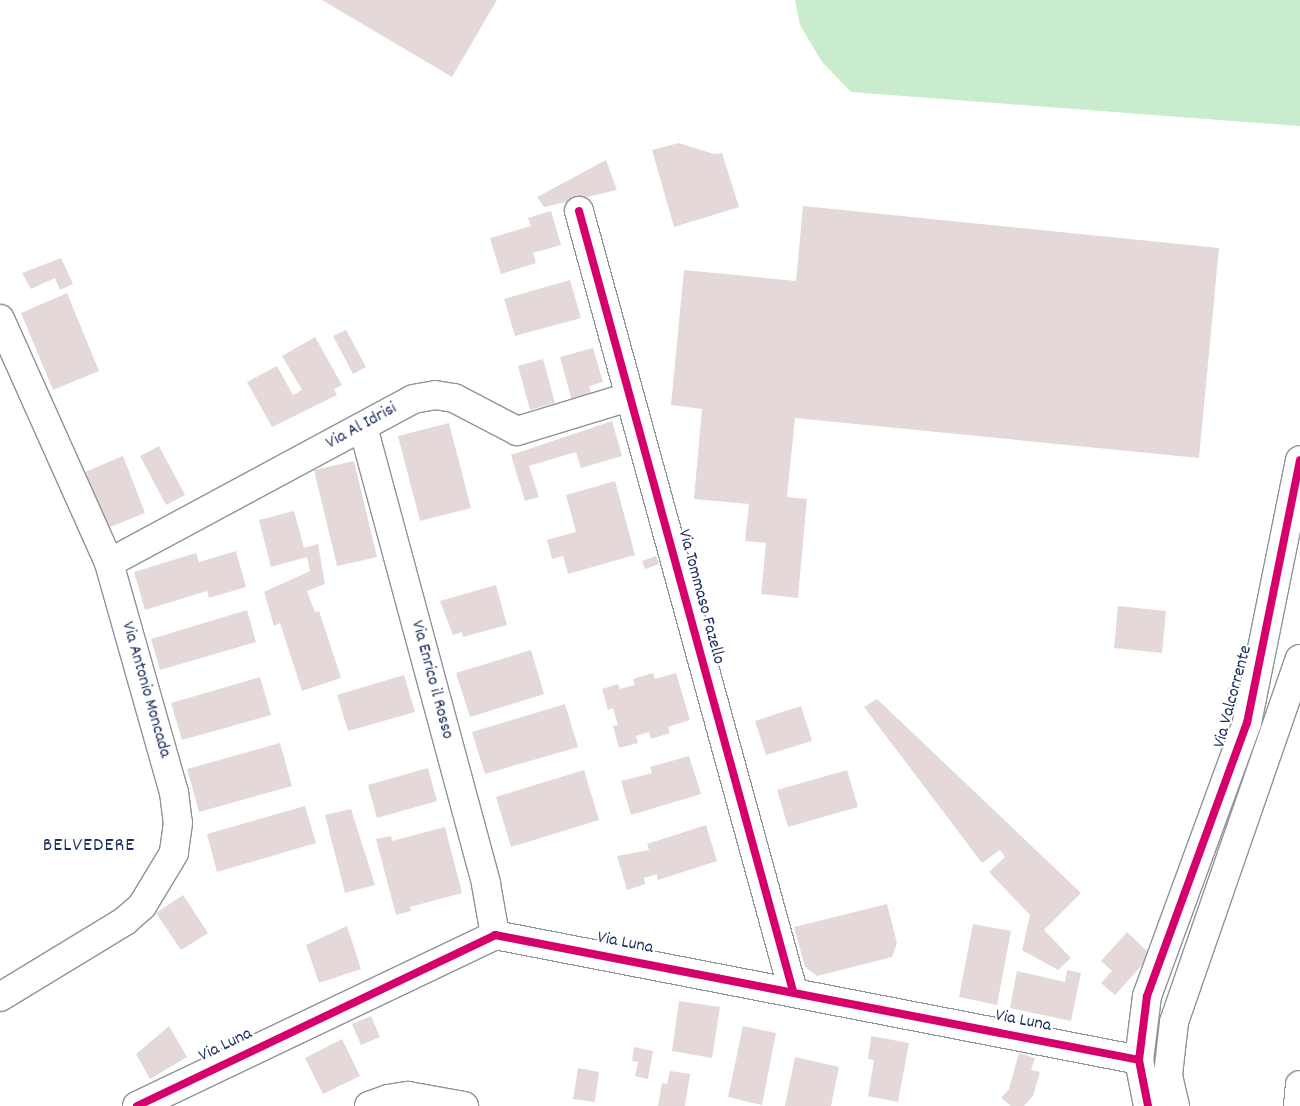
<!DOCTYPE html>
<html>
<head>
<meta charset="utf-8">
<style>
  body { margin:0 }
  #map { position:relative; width:1300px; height:1106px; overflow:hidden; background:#fff; font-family:Dekko,sans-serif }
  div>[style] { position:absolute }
  .green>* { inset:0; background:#c9ecce }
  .building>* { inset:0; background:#e4d9d8 }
  .roads { filter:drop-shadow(1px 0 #8e929a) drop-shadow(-1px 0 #8e929a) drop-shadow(0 1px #8e929a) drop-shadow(0 -1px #8e929a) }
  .minor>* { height:28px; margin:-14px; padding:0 14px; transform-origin:14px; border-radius:14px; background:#fff }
  .major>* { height:28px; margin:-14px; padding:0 14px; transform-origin:14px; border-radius:14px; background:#fff }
  .cycleway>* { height:8px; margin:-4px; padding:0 4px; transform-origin:4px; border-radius:4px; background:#d6006c }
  span { translate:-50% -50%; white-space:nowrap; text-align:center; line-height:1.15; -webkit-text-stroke:4.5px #fff; paint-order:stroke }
  .street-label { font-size:18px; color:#1b2f5e }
  .quarter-label { font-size:20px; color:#1b2f5e; letter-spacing:1px }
</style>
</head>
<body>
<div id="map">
  <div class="green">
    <i style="clip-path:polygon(795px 0,1300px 0,1300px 126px,851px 92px,822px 62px,800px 25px)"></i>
  </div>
  <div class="building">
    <i style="clip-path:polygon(322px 0,497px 0,452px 77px)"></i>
    <i style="clip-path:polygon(679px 143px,714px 154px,722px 153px,739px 207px,674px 227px,652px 150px)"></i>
    <i style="clip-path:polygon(606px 160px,617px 190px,544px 207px,537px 197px)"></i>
    <i style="clip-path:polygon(803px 206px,1219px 248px,1199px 458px,795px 418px,787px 497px,807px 499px,798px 598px,761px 594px,766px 543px,745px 541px,749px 504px,694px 499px,702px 409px,671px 405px,684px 270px,796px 281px)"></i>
    <i style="clip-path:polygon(551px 211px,561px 245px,533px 253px,536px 263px,501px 274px,490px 238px,531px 226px,528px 218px)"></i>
    <i style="clip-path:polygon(61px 258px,73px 284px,60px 290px,55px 278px,31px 289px,22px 273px)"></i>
    <i style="clip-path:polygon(570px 280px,581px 318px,515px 336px,504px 299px)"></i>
    <i style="clip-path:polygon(67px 293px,99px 371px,53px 390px,21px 313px)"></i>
    <i style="clip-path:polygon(346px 330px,366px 367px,353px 374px,333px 336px)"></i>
    <i style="clip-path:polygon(315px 337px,342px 385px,334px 389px,337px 395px,272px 427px,247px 382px,277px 366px,293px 395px,302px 390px,282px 356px)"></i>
    <i style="clip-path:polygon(593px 348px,603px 382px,589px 386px,592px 396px,572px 401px,560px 357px)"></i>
    <i style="clip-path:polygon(543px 359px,555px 403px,530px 410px,518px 366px)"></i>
    <i style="clip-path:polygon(612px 421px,622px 456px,581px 468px,576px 452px,529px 466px,539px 497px,525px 501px,511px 455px)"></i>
    <i style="clip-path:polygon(449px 423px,471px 508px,420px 521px,398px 436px)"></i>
    <i style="clip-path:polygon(159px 446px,185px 495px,166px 505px,140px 456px)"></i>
    <i style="clip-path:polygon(123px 456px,145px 513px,108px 528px,85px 472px)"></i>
    <i style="clip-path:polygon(354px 461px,377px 557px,337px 566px,314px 470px)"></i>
    <i style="clip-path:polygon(615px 481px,635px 555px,568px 574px,563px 556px,552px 559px,547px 540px,576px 532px,566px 495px)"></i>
    <i style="clip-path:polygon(294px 511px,304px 548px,318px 544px,325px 584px,307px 591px,315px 612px,319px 611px,341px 678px,302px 691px,280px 623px,274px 626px,264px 592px,310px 571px,307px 557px,271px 567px,259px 520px)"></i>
    <i style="clip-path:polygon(236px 551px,246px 587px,209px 598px,207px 591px,145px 610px,134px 572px,196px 553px,199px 562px)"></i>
    <i style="clip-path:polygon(656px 556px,659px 564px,645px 569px,642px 561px)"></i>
    <i style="clip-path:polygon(496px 585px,507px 625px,463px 637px,462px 632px,453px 635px,440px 601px)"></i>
    <i style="clip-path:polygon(1118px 606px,1166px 611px,1162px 653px,1114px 648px)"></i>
    <i style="clip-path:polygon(247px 610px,256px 642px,160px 670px,151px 639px)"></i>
    <i style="clip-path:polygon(531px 650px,544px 694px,470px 717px,456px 673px)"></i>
    <i style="clip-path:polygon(653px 673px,655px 679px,676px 673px,690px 720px,668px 727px,670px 733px,651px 739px,649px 732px,636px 736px,638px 743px,619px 748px,613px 726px,618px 725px,613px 708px,608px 710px,602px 689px,618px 684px,620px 689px,635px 685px,633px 679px)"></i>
    <i style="clip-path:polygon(404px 675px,415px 712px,348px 731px,337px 695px)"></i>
    <i style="clip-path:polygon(260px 677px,271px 715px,182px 740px,171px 703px)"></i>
    <i style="clip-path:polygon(1228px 687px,1236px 689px,1234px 701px,1226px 700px)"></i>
    <i style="clip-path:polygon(877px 699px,1081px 893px,1044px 930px,1071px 958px,1058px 970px,1022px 950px,1030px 915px,989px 872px,1005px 857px,1000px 850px,982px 863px,864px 707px)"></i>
    <i style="clip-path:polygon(565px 704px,578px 747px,485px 774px,472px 732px)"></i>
    <i style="clip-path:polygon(801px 706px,812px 741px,766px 755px,755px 721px)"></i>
    <i style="clip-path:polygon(280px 743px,292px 786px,199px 812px,187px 769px)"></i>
    <i style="clip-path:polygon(689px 756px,701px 794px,631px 815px,621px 781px,652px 773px,650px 767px)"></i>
    <i style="clip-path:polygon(428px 768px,437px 801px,377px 818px,368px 785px)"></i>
    <i style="clip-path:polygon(584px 770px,599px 820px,511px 847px,496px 797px)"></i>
    <i style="clip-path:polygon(847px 770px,858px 807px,788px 827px,777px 790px)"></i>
    <i style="clip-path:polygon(305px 806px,316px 843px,217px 872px,207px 834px)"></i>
    <i style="clip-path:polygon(351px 809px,375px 885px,345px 893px,325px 815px)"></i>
    <i style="clip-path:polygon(706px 825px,717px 861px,658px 880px,657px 874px,644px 878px,645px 884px,627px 890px,617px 856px,649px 850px,647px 844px)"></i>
    <i style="clip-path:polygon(445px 827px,462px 893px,410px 907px,411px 911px,396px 915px,376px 839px,391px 836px,392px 841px)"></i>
    <i style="clip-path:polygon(183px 895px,208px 933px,181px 950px,156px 913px)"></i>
    <i style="clip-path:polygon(887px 904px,897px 943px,892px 957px,817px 976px,805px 967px,794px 927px)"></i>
    <i style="clip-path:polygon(973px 924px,1011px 931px,997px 1005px,959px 997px)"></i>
    <i style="clip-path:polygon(347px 926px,361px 969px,319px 983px,306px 945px)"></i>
    <i style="clip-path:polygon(1127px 932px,1151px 955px,1115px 995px,1101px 983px,1112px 971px,1101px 961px)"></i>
    <i style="clip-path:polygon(1067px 970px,1081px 973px,1071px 1021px,1010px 1008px,1017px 971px,1065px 982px)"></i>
    <i style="clip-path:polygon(679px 1001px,720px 1007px,712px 1058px,672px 1051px)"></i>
    <i style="clip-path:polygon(371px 1016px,380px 1037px,361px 1045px,352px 1024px)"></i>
    <i style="clip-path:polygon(169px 1026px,187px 1057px,150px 1079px,136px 1054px)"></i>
    <i style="clip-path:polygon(743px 1026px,776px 1033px,762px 1105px,728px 1097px)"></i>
    <i style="clip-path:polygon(871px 1036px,909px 1043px,898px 1102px,868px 1096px,874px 1060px,868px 1059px)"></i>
    <i style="clip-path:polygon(342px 1039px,360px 1076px,323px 1094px,305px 1058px)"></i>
    <i style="clip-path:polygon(634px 1047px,653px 1051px,648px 1079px,635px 1076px,638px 1062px,632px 1061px)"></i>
    <i style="clip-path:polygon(1019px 1053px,1035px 1058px,1031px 1070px,1040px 1072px,1033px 1096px,1024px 1106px,1011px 1106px,1001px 1098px,1009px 1089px)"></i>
    <i style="clip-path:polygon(795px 1057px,839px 1067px,831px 1106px,785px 1106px)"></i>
    <i style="clip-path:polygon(578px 1068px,599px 1072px,595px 1102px,573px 1099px)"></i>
    <i style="clip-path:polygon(670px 1071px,690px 1074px,685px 1106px,658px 1106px,662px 1083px,667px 1084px)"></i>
  </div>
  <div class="roads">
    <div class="minor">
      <i style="left:579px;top:211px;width:809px;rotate:74.66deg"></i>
      <i style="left:0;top:319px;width:267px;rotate:65.9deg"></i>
      <i style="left:109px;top:563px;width:238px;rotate:74.2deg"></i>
      <i style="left:174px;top:792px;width:31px;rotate:83deg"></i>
      <i style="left:178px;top:823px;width:30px;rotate:98deg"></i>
      <i style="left:174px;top:853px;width:62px;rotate:121.1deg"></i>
      <i style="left:142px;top:906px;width:23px;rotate:139deg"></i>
      <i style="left:125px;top:921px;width:146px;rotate:148.7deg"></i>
      <i style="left:363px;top:427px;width:473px;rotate:74.9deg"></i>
      <i style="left:486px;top:884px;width:52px;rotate:80deg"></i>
      <i style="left:109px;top:563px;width:345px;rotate:-28.3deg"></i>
      <i style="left:413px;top:399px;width:22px;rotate:-10deg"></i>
      <i style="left:435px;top:395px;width:19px;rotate:9deg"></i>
      <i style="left:454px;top:398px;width:71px;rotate:27.6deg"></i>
      <i style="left:517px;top:431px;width:117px;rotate:-16.9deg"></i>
      <i style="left:137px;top:1106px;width:397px;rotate:-25.5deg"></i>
      <i style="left:495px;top:935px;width:656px;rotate:10.98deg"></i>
      <i style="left:369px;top:1106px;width:20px;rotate:-20deg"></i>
      <i style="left:388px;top:1099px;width:20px;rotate:-9deg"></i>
      <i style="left:408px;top:1096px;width:57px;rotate:10.1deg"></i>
      <i style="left:1148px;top:1106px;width:47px;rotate:-101.1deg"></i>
      <i style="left:1139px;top:1060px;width:64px;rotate:-82.9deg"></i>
      <i style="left:1147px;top:996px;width:291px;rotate:-69.9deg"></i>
      <i style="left:1247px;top:723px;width:268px;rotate:-78.6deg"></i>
    </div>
    <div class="major">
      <i style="left:1175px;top:1106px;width:32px;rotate:-103deg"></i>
      <i style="left:1168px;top:1075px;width:53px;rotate:-83.5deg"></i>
      <i style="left:1174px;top:1022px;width:384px;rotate:-70.9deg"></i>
      <i style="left:1298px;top:1106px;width:21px;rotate:-85deg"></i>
    </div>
  </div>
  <div class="cycleway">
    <i style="left:579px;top:211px;width:809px;rotate:74.66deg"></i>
    <i style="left:137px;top:1106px;width:397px;rotate:-25.5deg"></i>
    <i style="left:495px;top:935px;width:656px;rotate:10.98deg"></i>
    <i style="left:1148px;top:1106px;width:47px;rotate:-101.1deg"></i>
    <i style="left:1139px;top:1060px;width:64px;rotate:-82.9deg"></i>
    <i style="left:1147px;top:996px;width:291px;rotate:-69.9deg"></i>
    <i style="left:1247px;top:723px;width:268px;rotate:-78.6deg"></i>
  </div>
  <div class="street-label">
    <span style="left:362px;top:427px;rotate:-29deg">Via Al Idrisi</span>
    <span style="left:700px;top:597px;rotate:75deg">Via Tommaso Fazello</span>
    <span style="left:431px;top:680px;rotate:75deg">Via Enrico il Rosso</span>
    <span style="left:145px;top:690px;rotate:74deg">Via Antonio Moncada</span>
    <span style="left:1234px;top:697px;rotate:-75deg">Via Valcorrente</span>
    <span style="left:625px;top:944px;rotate:11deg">Via Luna</span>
    <span style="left:1023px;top:1022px;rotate:11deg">Via Luna</span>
    <span style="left:226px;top:1046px;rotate:-26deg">Via Luna</span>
  </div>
  <div class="quarter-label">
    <span style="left:89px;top:846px">BELVEDERE</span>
  </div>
</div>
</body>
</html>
